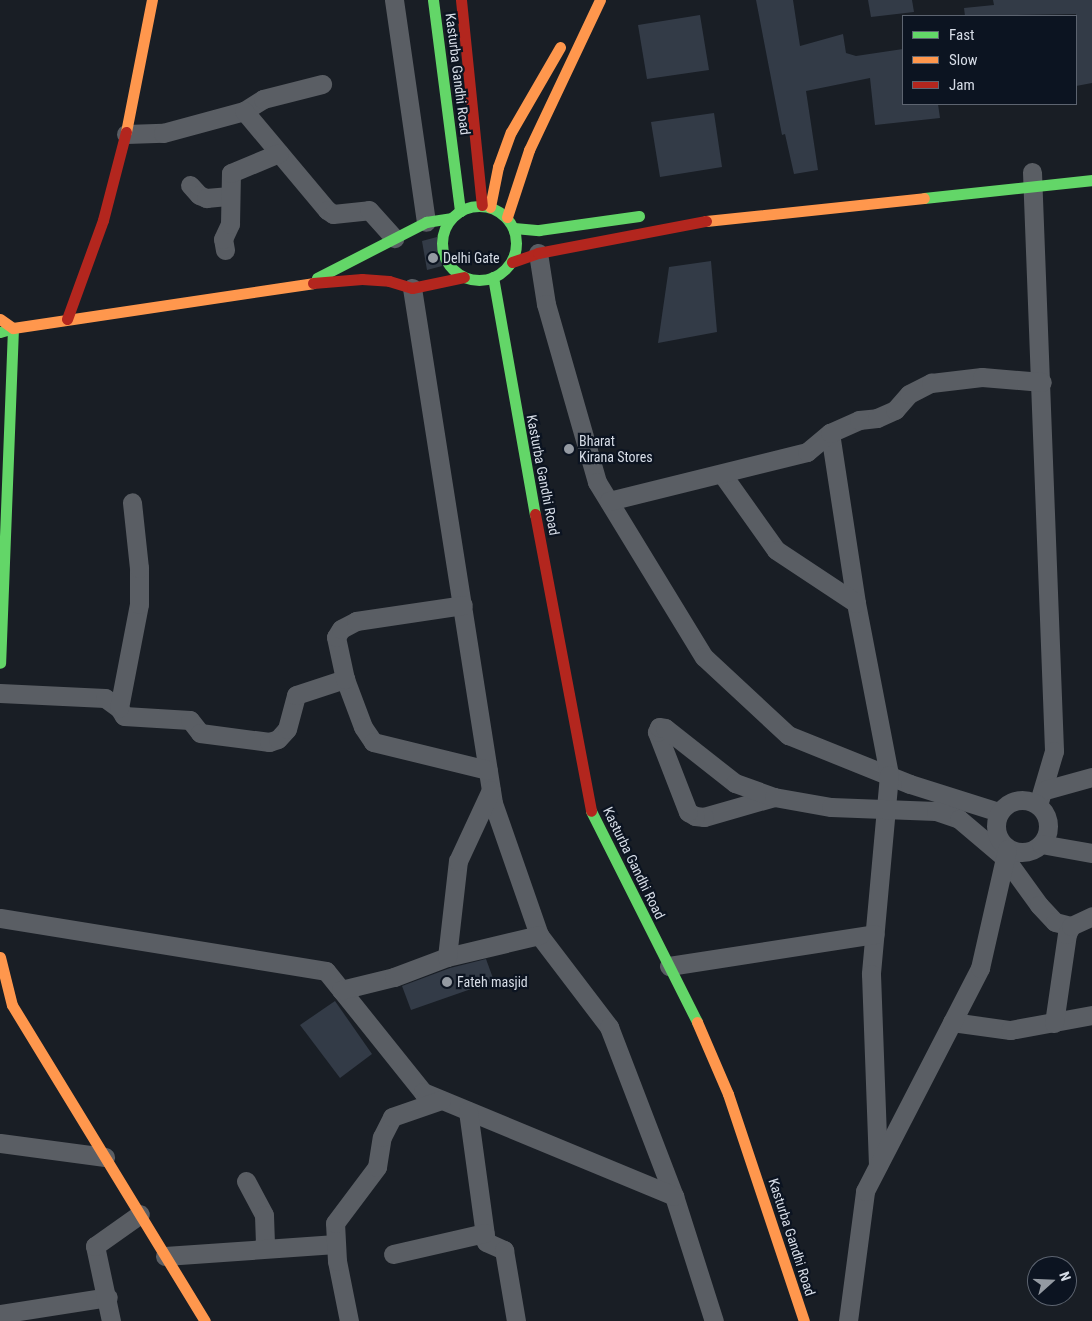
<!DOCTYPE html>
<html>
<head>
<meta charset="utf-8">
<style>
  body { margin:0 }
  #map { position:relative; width:1092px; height:1321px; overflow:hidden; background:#191e25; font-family:"Roboto Condensed",sans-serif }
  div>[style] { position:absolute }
  .building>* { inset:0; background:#333b47 }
  .street>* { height:19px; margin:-9.5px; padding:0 9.5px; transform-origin:9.5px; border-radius:9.5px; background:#5a5e64 }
  .street>.ring { margin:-9.5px; padding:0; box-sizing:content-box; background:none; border:19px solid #5a5e64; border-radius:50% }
  .fast>* { height:11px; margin:-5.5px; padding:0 5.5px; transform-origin:5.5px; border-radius:5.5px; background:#63d668 }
  .fast>.ring { margin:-5.5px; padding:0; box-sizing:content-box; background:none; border:11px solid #63d668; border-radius:50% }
  .slow>* { height:11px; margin:-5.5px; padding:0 5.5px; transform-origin:5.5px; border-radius:5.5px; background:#ff974d }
  .jam>* { height:11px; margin:-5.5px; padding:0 5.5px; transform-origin:5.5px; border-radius:5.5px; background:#b3261e }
  .dots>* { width:14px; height:14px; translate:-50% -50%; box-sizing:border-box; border:2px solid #0c1421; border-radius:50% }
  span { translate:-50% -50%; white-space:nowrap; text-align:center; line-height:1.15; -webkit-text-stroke:4.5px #0c1421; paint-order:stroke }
  .street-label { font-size:14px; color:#d6dce6 }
  .poi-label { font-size:14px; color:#d6dce6 }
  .left { translate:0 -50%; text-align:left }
  .legend { position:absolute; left:902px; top:15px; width:175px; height:90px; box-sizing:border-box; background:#0c1421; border:1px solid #5d6470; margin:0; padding:6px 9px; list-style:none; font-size:15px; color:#d6dce6 }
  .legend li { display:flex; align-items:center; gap:10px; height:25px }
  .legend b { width:25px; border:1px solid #5d6470 }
  .north { position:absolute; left:1027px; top:1256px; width:50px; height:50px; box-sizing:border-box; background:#0c1421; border:1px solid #5d6470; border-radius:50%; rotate:70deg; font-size:14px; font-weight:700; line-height:20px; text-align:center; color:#d6dce6 }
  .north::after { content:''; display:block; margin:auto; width:18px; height:22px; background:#949aa2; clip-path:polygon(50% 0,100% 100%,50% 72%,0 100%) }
</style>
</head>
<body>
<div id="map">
  <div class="building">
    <i style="clip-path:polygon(756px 0,793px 0,800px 46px,843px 34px,846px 53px,856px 56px,903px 49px,903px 104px,938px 104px,940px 118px,875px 125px,870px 78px,806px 91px,818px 170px,794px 174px,785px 134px,782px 135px)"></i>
    <i style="clip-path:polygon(868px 0,912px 0,914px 12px,871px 17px)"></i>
    <i style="clip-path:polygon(993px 0,1092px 0,1092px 83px,1076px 86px,1076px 14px,965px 16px,964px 8px,994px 5px)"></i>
    <i style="clip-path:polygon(700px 15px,709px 70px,647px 79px,638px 25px)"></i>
    <i style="clip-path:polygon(714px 113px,722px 167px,660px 177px,651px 122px)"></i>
    <i style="clip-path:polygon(437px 237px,442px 266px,427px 270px,422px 241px)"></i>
    <i style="clip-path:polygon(711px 261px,717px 332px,658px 343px,669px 267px)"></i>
    <i style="clip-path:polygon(486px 959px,494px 981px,411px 1010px,402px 986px,450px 968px)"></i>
    <i style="clip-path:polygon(335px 1001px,372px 1054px,340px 1078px,300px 1025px)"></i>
  </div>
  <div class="street">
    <i style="left:394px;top:0;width:224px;rotate:81.8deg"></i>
    <i style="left:244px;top:111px;width:22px;rotate:-32deg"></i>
    <i style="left:263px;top:99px;width:61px;rotate:-14.3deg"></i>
    <i style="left:126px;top:134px;width:37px;rotate:-2deg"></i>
    <i style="left:163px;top:133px;width:84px;rotate:-15.2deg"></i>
    <i style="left:244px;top:111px;width:129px;rotate:50deg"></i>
    <i style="left:327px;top:210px;width:7px;rotate:34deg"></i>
    <i style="left:333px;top:214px;width:36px;rotate:-6deg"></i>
    <i style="left:369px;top:210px;width:38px;rotate:48deg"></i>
    <i style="left:1032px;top:172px;width:579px;rotate:87.82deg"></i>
    <i style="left:1054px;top:751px;width:56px;rotate:106.5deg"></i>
    <i style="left:190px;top:185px;width:13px;rotate:48deg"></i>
    <i style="left:199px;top:195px;width:8px;rotate:23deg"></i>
    <i style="left:206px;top:198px;width:24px;rotate:-5deg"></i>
    <i style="left:225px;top:250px;width:11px;rotate:-100deg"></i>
    <i style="left:223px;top:239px;width:17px;rotate:-65deg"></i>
    <i style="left:230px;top:224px;width:51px;rotate:-88.9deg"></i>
    <i style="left:231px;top:173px;width:52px;rotate:-22.6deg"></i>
    <i style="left:538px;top:253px;width:52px;rotate:81.1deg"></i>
    <i style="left:546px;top:304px;width:185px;rotate:74deg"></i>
    <i style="left:597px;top:482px;width:205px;rotate:58.6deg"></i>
    <i style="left:704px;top:657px;width:115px;rotate:42.9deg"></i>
    <i style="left:788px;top:735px;width:131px;rotate:21.9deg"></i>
    <i style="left:910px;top:784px;width:93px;rotate:17.5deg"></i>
    <i style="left:412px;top:288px;width:521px;rotate:81.06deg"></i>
    <i style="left:493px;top:803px;width:140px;rotate:70.8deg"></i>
    <i style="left:539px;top:935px;width:116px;rotate:52.7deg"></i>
    <i style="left:609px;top:1027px;width:181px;rotate:69deg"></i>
    <i style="left:674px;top:1196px;width:131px;rotate:72.3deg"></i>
    <i style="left:830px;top:433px;width:172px;rotate:81.3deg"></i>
    <i style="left:856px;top:603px;width:175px;rotate:79.1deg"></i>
    <i style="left:889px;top:775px;width:200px;rotate:95.2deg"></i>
    <i style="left:871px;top:974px;width:191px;rotate:87.9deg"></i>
    <i style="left:722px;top:474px;width:93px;rotate:54.6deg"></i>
    <i style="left:776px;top:550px;width:96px;rotate:33.5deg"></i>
    <i style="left:609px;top:501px;width:204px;rotate:-13.9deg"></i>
    <i style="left:807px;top:452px;width:30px;rotate:-40deg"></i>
    <i style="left:830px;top:433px;width:32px;rotate:-24deg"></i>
    <i style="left:859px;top:420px;width:18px;rotate:-6deg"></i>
    <i style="left:877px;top:418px;width:20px;rotate:-24deg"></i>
    <i style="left:895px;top:410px;width:21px;rotate:-49deg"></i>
    <i style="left:909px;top:394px;width:25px;rotate:-27deg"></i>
    <i style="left:931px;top:383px;width:51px;rotate:-6.7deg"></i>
    <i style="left:982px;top:377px;width:60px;rotate:4.8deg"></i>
    <i style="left:345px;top:679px;width:51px;rotate:69.4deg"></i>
    <i style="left:363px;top:727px;width:18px;rotate:56deg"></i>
    <i style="left:373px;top:742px;width:118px;rotate:13.7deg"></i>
    <i style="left:0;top:693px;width:105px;rotate:2.7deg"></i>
    <i style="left:105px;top:698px;width:17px;rotate:36deg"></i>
    <i style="left:119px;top:708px;width:9px;rotate:58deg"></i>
    <i style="left:124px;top:716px;width:66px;rotate:3.5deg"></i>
    <i style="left:190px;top:720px;width:16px;rotate:52deg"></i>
    <i style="left:200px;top:733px;width:70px;rotate:7.4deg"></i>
    <i style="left:269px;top:742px;width:9px;rotate:-18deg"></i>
    <i style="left:278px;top:739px;width:13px;rotate:-48deg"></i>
    <i style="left:287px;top:729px;width:35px;rotate:-75deg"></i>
    <i style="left:296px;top:695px;width:52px;rotate:-18.1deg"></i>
    <i style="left:345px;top:679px;width:43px;rotate:-102.1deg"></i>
    <i style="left:336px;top:637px;width:9px;rotate:-58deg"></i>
    <i style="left:341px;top:629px;width:17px;rotate:-28deg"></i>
    <i style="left:356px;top:621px;width:108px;rotate:-8.5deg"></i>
    <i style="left:119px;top:708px;width:106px;rotate:-79.1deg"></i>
    <i style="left:139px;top:604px;width:36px;rotate:-90deg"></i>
    <i style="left:139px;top:568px;width:66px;rotate:-96.1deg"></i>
    <i style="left:1045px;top:790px;width:49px;rotate:-15.5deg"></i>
    <i style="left:774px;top:797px;width:73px;rotate:164.1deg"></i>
    <i style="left:704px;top:817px;width:9px;rotate:-174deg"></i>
    <i style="left:695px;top:816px;width:8px;rotate:-150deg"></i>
    <i style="left:688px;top:812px;width:86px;rotate:-111.2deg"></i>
    <i style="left:657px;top:732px;width:5px;rotate:-68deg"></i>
    <i style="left:659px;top:727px;width:6px;rotate:9deg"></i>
    <i style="left:665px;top:728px;width:89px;rotate:38.2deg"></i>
    <i style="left:735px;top:783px;width:41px;rotate:19.7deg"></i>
    <i style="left:774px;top:797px;width:58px;rotate:10deg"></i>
    <i style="left:831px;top:807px;width:105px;rotate:2.2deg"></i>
    <i style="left:936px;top:811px;width:24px;rotate:19deg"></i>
    <i style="left:959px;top:819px;width:60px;rotate:40.3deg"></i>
    <i style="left:1005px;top:858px;width:58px;rotate:54.1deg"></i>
    <i style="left:1039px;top:905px;width:23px;rotate:47deg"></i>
    <i style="left:1055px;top:922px;width:16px;rotate:14deg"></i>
    <i class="ring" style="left:996px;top:800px;width:33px;height:33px"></i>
    <i style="left:1041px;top:844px;width:52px;rotate:10deg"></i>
    <i style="left:0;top:918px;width:330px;rotate:9.2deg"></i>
    <i style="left:326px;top:971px;width:155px;rotate:51.3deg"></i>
    <i style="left:423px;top:1092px;width:272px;rotate:22.5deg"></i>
    <i style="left:447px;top:957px;width:95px;rotate:-13.4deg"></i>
    <i style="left:669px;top:966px;width:208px;rotate:-8.8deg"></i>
    <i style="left:341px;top:990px;width:55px;rotate:-13.8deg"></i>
    <i style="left:394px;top:977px;width:57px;rotate:-20.7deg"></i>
    <i style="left:447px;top:957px;width:97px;rotate:-83.5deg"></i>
    <i style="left:458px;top:861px;width:78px;rotate:-65.1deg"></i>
    <i style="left:952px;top:1022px;width:59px;rotate:7.9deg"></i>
    <i style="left:1010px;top:1030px;width:83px;rotate:-10.4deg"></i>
    <i style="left:1054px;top:1023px;width:90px;rotate:-81.7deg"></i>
    <i style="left:1067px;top:934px;width:9px;rotate:-63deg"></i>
    <i style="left:1071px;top:926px;width:23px;rotate:-25deg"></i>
    <i style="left:468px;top:1111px;width:132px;rotate:82.2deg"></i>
    <i style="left:486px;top:1242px;width:20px;rotate:24deg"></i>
    <i style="left:504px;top:1250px;width:72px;rotate:80.4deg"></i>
    <i style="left:0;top:1143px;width:106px;rotate:7.6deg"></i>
    <i style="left:246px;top:1181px;width:38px;rotate:62deg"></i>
    <i style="left:264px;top:1215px;width:33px;rotate:88deg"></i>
    <i style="left:393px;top:1254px;width:94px;rotate:-12.9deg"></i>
    <i style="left:165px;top:1256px;width:171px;rotate:-4deg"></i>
    <i style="left:0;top:1314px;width:109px;rotate:-8.9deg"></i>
    <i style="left:111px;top:1321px;width:77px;rotate:-102deg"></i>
    <i style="left:95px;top:1246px;width:55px;rotate:-35.4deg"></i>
    <i style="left:349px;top:1321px;width:61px;rotate:-101.3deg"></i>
    <i style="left:337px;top:1261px;width:38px;rotate:-93deg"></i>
    <i style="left:335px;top:1223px;width:70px;rotate:-53.1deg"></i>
    <i style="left:377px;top:1167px;width:30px;rotate:-81deg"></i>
    <i style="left:382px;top:1137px;width:22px;rotate:-63deg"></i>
    <i style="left:392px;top:1117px;width:52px;rotate:-19.1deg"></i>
    <i style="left:848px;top:1321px;width:131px;rotate:-82.5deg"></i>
    <i style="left:865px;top:1191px;width:251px;rotate:-62.7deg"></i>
    <i style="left:980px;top:968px;width:122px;rotate:-77.2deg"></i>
  </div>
  <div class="fast">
    <i style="left:433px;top:0;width:213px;rotate:82.7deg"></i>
    <i style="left:924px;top:198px;width:169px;rotate:-6.1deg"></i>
    <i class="ring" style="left:442px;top:206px;width:63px;height:63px"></i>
    <i style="left:514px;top:228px;width:25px;rotate:5deg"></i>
    <i style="left:539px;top:230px;width:101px;rotate:-8deg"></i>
    <i style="left:493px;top:277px;width:241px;rotate:80deg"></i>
    <i style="left:317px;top:278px;width:123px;rotate:-27.2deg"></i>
    <i style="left:426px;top:222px;width:25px;rotate:-9deg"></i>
    <i style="left:0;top:332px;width:14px;rotate:-17deg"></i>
    <i style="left:13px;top:328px;width:335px;rotate:92.2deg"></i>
    <i style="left:591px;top:811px;width:236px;rotate:63.3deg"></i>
  </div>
  <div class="slow">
    <i style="left:126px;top:132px;width:135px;rotate:-78.9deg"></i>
    <i style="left:490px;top:207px;width:41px;rotate:-78.7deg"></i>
    <i style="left:498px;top:167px;width:37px;rotate:-70deg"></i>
    <i style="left:511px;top:132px;width:98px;rotate:-60deg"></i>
    <i style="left:507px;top:217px;width:71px;rotate:-71.8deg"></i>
    <i style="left:529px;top:150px;width:166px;rotate:-64.7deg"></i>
    <i style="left:706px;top:221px;width:219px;rotate:-6deg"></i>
    <i style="left:0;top:319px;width:16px;rotate:35deg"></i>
    <i style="left:13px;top:328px;width:303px;rotate:-8.5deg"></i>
    <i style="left:0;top:957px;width:49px;rotate:76deg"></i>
    <i style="left:12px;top:1005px;width:370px;rotate:58.6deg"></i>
    <i style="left:697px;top:1022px;width:78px;rotate:66.7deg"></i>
    <i style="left:728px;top:1094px;width:239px;rotate:71.5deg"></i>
  </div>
  <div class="jam">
    <i style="left:461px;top:0;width:206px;rotate:84.2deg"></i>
    <i style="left:512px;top:262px;width:28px;rotate:-19deg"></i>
    <i style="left:538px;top:253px;width:171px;rotate:-10.8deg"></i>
    <i style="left:313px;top:283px;width:49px;rotate:-4.7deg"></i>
    <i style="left:362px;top:279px;width:27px;rotate:4deg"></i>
    <i style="left:389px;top:281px;width:24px;rotate:17deg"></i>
    <i style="left:412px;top:288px;width:53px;rotate:-11.9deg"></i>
    <i style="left:67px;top:319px;width:105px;rotate:-70deg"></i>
    <i style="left:103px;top:220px;width:91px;rotate:-75.4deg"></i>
    <i style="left:535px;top:514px;width:302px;rotate:79.3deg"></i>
  </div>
  <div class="dots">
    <i style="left:433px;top:258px;background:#949aa2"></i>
    <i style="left:569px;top:449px;background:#949aa2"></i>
    <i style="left:447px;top:982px;background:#949aa2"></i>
  </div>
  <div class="street-label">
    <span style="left:458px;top:74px;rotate:83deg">Kasturba Gandhi Road</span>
    <span style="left:543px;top:475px;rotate:79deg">Kasturba Gandhi Road</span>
    <span style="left:634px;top:863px;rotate:64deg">Kasturba Gandhi Road</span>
    <span style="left:792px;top:1237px;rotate:72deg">Kasturba Gandhi Road</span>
  </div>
  <div class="poi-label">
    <span class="left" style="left:443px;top:258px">Delhi Gate</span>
    <span class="left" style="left:579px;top:449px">Bharat<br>Kirana Stores</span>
    <span class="left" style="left:457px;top:982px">Fateh masjid</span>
  </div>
  <ul class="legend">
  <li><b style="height:6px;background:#63d668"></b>Fast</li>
  <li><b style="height:6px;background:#ff974d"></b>Slow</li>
  <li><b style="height:6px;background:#b3261e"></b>Jam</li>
  </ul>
  <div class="north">N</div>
</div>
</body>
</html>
